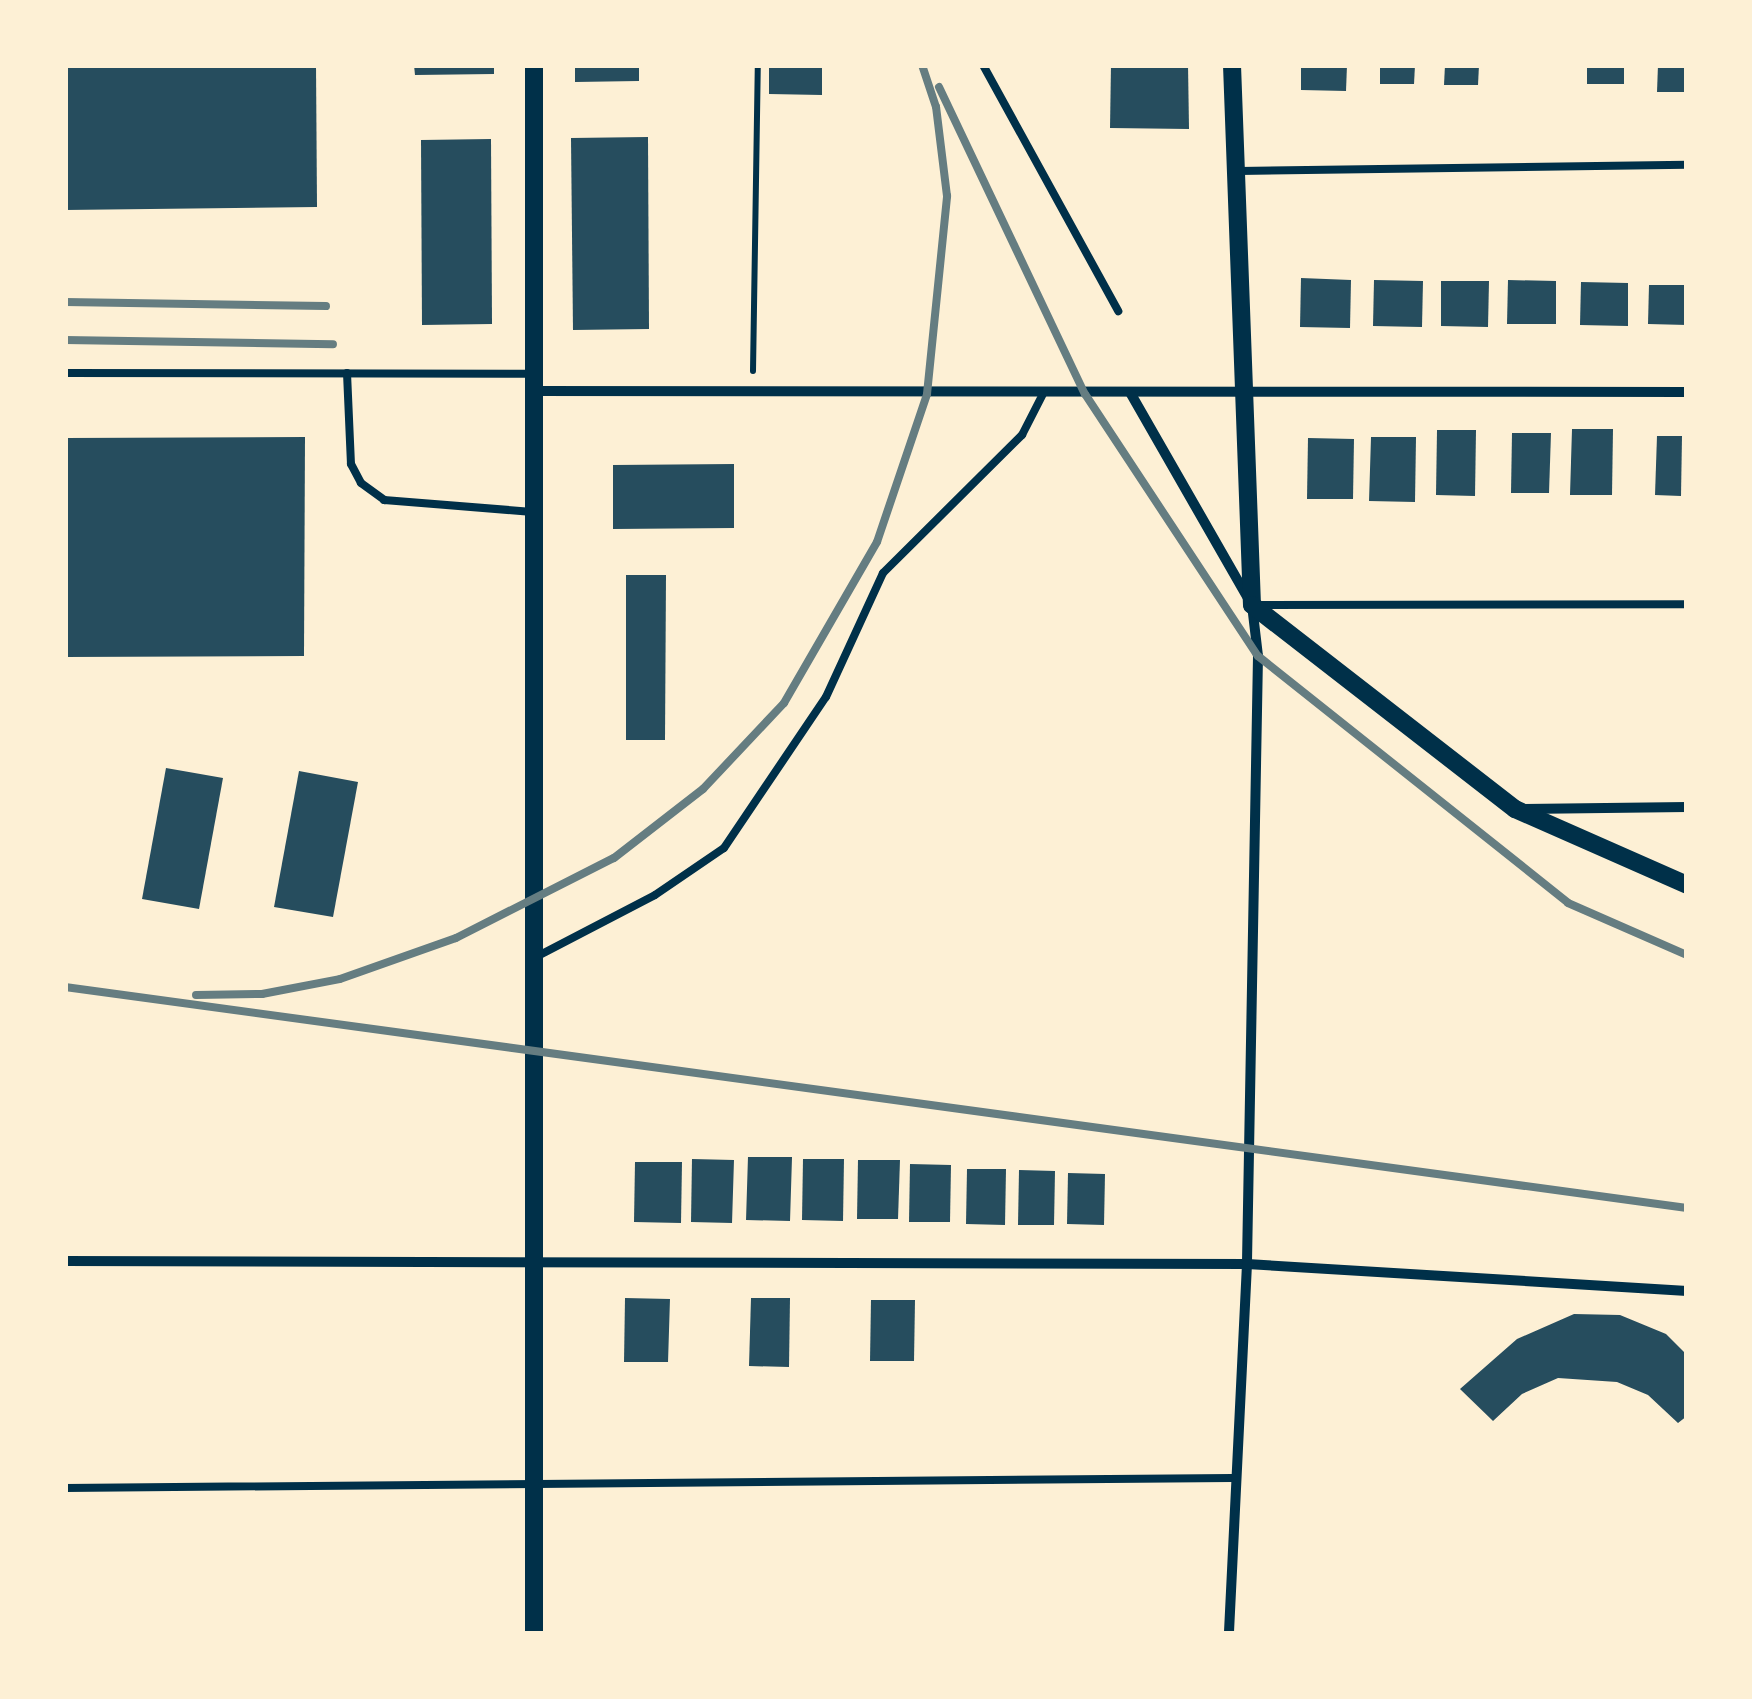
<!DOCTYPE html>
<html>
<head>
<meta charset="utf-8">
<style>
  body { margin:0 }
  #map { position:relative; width:1752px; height:1699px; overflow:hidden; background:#fdf0d5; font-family:Overpass,sans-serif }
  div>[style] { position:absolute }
  .building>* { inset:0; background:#264d5e }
  .path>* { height:6px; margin:-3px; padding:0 3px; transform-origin:3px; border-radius:3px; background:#003049 }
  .service>* { height:8px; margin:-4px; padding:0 4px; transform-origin:4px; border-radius:4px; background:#003049 }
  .minor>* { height:10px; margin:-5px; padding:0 5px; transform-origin:5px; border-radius:5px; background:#003049 }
  .tertiary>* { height:18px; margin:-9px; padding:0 9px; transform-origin:9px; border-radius:9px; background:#003049 }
  .rail>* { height:8px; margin:-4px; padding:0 4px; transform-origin:4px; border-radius:4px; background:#657d81 }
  span { translate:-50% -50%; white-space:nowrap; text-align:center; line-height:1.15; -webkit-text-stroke:9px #fdf0d5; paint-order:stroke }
  .frame { position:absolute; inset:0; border:68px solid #fdf0d5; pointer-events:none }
</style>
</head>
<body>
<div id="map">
  <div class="building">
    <i style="clip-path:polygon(65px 65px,316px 65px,317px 207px,65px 210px)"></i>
    <i style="clip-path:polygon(414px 65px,494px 65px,494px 74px,415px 75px)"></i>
    <i style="clip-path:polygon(575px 65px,639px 65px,639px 81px,575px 82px)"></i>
    <i style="clip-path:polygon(769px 65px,822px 65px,822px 95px,769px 94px)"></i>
    <i style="clip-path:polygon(1111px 65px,1188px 65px,1189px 129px,1110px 128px)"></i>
    <i style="clip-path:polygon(1301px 65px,1347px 65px,1346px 91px,1301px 90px)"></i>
    <i style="clip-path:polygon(1380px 65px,1415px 65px,1414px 84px,1380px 84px)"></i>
    <i style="clip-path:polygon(1445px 65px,1479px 65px,1478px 85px,1444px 85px)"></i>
    <i style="clip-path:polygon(1587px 65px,1624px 65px,1624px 84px,1587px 84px)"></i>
    <i style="clip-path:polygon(1658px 65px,1687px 65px,1687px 92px,1657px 92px)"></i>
    <i style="clip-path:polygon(648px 137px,649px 329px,573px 330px,571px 138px)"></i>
    <i style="clip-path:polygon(491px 139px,492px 324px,422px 325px,421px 140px)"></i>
    <i style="clip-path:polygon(1301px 278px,1351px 280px,1350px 328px,1300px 327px)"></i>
    <i style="clip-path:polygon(1374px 280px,1423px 281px,1422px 327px,1373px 326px)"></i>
    <i style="clip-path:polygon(1508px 280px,1556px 281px,1556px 324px,1507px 324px)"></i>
    <i style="clip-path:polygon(1441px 281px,1489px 281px,1488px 327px,1441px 326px)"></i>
    <i style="clip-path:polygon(1581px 282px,1628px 283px,1628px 326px,1580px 325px)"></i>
    <i style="clip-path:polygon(1649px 285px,1687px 285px,1687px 325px,1648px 324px)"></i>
    <i style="clip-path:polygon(1572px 429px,1613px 429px,1612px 495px,1570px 495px)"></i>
    <i style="clip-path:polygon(1437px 430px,1476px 430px,1475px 496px,1436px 495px)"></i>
    <i style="clip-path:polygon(1512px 433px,1551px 433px,1549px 493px,1511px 493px)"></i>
    <i style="clip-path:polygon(1657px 436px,1682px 436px,1681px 496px,1655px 495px)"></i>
    <i style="clip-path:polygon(305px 437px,304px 656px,65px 657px,65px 438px)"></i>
    <i style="clip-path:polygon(1371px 437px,1416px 437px,1415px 502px,1369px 501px)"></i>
    <i style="clip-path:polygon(1308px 438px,1354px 439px,1353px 499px,1307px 499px)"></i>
    <i style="clip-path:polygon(734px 464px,734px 528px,613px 529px,613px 465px)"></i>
    <i style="clip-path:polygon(626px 575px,666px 575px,665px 740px,626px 740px)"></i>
    <i style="clip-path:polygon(166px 768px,223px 778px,199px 909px,142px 899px)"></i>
    <i style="clip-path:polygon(299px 771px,358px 782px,333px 917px,274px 907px)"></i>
    <i style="clip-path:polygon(748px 1157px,792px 1157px,790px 1221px,746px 1220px)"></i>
    <i style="clip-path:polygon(692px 1159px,734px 1160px,732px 1223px,691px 1222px)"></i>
    <i style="clip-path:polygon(803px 1159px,844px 1159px,843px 1221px,802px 1220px)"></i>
    <i style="clip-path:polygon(858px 1160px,900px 1160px,898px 1219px,857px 1219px)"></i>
    <i style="clip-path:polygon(635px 1162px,682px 1162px,681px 1223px,634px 1222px)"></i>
    <i style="clip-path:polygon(910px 1164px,951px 1165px,950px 1222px,909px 1222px)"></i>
    <i style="clip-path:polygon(967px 1169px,1006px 1169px,1005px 1225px,966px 1224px)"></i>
    <i style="clip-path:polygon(1019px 1170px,1055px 1171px,1054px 1225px,1018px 1225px)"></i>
    <i style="clip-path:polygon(1068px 1173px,1105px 1174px,1104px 1225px,1067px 1224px)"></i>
    <i style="clip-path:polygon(625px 1298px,670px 1299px,668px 1362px,624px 1362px)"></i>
    <i style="clip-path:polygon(751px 1298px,790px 1298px,789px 1367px,749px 1366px)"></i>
    <i style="clip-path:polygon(871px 1300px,915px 1300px,914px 1361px,870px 1361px)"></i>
    <i style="clip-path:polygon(1574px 1314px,1620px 1315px,1666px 1334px,1687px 1355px,1687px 1416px,1678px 1423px,1648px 1395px,1617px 1382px,1558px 1378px,1522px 1394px,1493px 1421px,1460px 1389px,1517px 1339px)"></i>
  </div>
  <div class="path">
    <i style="left:753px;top:371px;width:306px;rotate:-89.1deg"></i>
  </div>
  <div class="service">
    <i style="left:983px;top:65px;width:281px;rotate:61.2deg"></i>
    <i style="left:1239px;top:171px;width:448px;rotate:-0.8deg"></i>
    <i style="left:65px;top:373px;width:468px;rotate:0.1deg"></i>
    <i style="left:347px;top:373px;width:91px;rotate:87.5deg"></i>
    <i style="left:351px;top:464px;width:21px;rotate:62deg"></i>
    <i style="left:361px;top:483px;width:29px;rotate:36deg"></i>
    <i style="left:384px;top:500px;width:149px;rotate:4.6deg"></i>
    <i style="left:1257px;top:605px;width:430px;rotate:-0.1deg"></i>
    <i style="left:534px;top:958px;width:136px;rotate:-27.5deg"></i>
    <i style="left:655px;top:895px;width:83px;rotate:-34.3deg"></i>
    <i style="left:724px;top:848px;width:182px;rotate:-56deg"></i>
    <i style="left:826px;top:697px;width:136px;rotate:-65.3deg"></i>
    <i style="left:883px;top:573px;width:196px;rotate:-44.8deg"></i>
    <i style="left:1022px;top:435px;width:46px;rotate:-62.9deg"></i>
    <i style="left:65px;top:1488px;width:1167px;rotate:-0.49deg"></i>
  </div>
  <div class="minor">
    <i style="left:533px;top:391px;width:1154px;rotate:0.05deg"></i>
    <i style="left:1131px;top:394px;width:243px;rotate:60.2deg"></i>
    <i style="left:1252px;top:605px;width:51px;rotate:83.3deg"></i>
    <i style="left:1258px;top:656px;width:608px;rotate:91.04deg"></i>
    <i style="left:1247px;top:1264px;width:370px;rotate:92.8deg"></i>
    <i style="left:1521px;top:809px;width:166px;rotate:-0.7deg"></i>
    <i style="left:65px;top:1261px;width:1182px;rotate:0.15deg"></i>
    <i style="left:1247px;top:1264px;width:441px;rotate:3.5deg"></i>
  </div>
  <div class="tertiary">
    <i style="left:1232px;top:65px;width:540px;rotate:87.88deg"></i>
    <i style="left:1252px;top:605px;width:333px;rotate:37.8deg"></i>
    <i style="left:1515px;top:809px;width:188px;rotate:23.8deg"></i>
    <i style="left:534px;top:1634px;width:1569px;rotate:-90deg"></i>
  </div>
  <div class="rail">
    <i style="left:939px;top:87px;width:340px;rotate:64.6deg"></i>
    <i style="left:1085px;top:394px;width:314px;rotate:56.6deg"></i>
    <i style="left:1258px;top:656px;width:396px;rotate:38.5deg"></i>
    <i style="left:1568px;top:903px;width:130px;rotate:23.6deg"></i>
    <i style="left:65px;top:302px;width:261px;rotate:0.9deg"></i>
    <i style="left:65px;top:340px;width:268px;rotate:0.9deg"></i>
    <i style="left:65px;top:987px;width:1637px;rotate:7.76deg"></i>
    <i style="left:196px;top:995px;width:66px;rotate:-0.9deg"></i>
    <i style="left:262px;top:994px;width:79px;rotate:-10.9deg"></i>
    <i style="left:340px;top:979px;width:123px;rotate:-19.5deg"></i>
    <i style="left:456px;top:938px;width:177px;rotate:-26.9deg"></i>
    <i style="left:614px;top:858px;width:113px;rotate:-37.8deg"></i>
    <i style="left:703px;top:789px;width:118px;rotate:-46.7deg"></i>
    <i style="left:784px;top:703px;width:186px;rotate:-60deg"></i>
    <i style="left:877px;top:542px;width:156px;rotate:-71.3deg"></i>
    <i style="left:927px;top:394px;width:199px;rotate:-84.2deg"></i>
    <i style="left:947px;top:196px;width:90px;rotate:-97deg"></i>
    <i style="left:936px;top:107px;width:44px;rotate:-108.4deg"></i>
  </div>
  <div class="frame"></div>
</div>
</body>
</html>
